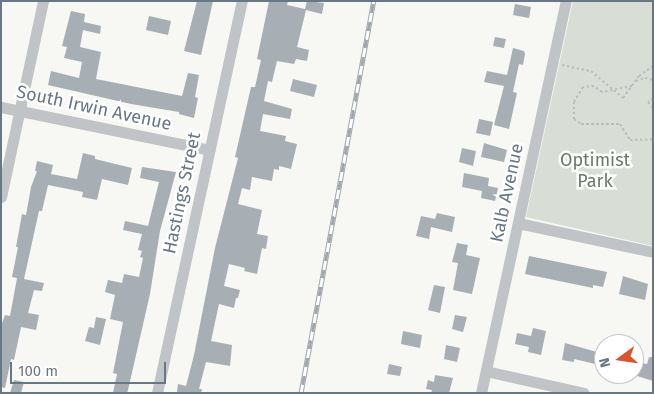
<!DOCTYPE html>
<html>
<head>
<meta charset="utf-8">
<style>
  body { margin:0 }
  #map { position:relative; width:654px; height:394px; overflow:hidden; background:#f7f7f4; font-family:"Fira Sans",sans-serif }
  div>[style] { position:absolute }
  .green>* { inset:0; background:#d8ddd5 }
  .building>* { inset:0; background:#a7afb5 }
  .path>* { height:2px; margin-top:-1px; transform-origin:0; background:repeating-linear-gradient(90deg,#babdbf 0 2.5px,transparent 0 5px) }
  .minor>* { height:11px; margin:-5.5px; padding:0 5.5px; transform-origin:5.5px; border-radius:5.5px; background:#c0c4c7 }
  .rail>* { height:5px; margin-top:-2.5px; transform-origin:0; background:repeating-linear-gradient(90deg,#fff 0 9px,#a1a8ad 0 18px); box-sizing:border-box; border-block:1px solid #a1a8ad }
  span { translate:-50% -50%; white-space:nowrap; text-align:center; line-height:1.15; -webkit-text-stroke:5px #fff; paint-order:stroke }
  .street-label { font-size:18px; color:#677784 }
  .park-label { font-size:18px; color:#6a7b65 }
  .frame { position:absolute; inset:0; border:2px solid #677784; pointer-events:none }
  .north { position:absolute; left:594px; top:334px; width:50px; height:50px; box-sizing:border-box; background:#fff; border:1px solid #c2c9ce; border-radius:50%; rotate:256deg; font-size:14px; font-weight:700; line-height:20px; text-align:center; color:#677784 }
  .north::after { content:''; display:block; margin:auto; width:18px; height:22px; background:#dd532e; clip-path:polygon(50% 0,100% 100%,50% 72%,0 100%) }
  .scale { position:absolute; left:10px; top:362px; width:156px; height:22px; box-sizing:border-box; border:2px solid #677784; border-top:0; padding-left:6px; font-size:15px; line-height:18px; white-space:nowrap; color:#677784; -webkit-text-stroke:4px #fff; paint-order:stroke }
</style>
</head>
<body>
<div id="map">
  <div class="green">
    <i style="clip-path:polygon(573px 1px,653px 1px,653px 246px,526px 217px)"></i>
  </div>
  <div class="building">
    <i style="clip-path:polygon(197px 1px,213px 1px,201px 55px,184px 51px)"></i>
    <i style="clip-path:polygon(269px 1px,288px 1px,287px 5px,305px 9px,307px 1px,324px 3px,322px 14px,306px 10px,297px 47px,309px 50px,307px 61px,296px 59px,294px 64px,277px 61px,272px 82px,268px 81px,264px 101px,292px 109px,290px 119px,263px 114px,260px 131px,286px 136px,285px 141px,297px 144px,291px 169px,279px 166px,279px 170px,274px 169px,272px 181px,252px 177px,250px 190px,242px 188px,238px 204px,262px 210px,257px 234px,268px 236px,266px 249px,262px 248px,257px 274px,244px 271px,245px 268px,229px 264px,224px 286px,240px 290px,238px 298px,236px 298px,234px 308px,219px 304px,211px 341px,232px 345px,230px 366px,206px 362px,199px 389px,202px 389px,201px 393px,182px 393px,177px 392px,178px 384px,186px 386px,194px 355px,215px 248px,238px 158px,235px 157px,251px 87px,255px 87px,261px 60px,257px 59px)"></i>
    <i style="clip-path:polygon(515px 4px,531px 7px,529px 18px,513px 15px)"></i>
    <i style="clip-path:polygon(71px 11px,85px 14px,84px 22px,101px 26px,100px 34px,83px 30px,80px 47px,101px 52px,96px 79px,182px 96px,188px 73px,199px 75px,195px 97px,198px 98px,194px 118px,179px 114px,179px 112px,131px 104px,48px 85px,51px 71px,79px 78px,82px 62px,64px 58px,67px 47px,62px 46px)"></i>
    <i style="clip-path:polygon(149px 16px,171px 21px,168px 35px,146px 30px)"></i>
    <i style="clip-path:polygon(495px 37px,506px 39px,504px 48px,493px 46px)"></i>
    <i style="clip-path:polygon(513px 48px,524px 51px,525px 54px,523px 65px,519px 64px,513px 92px,517px 93px,509px 129px,494px 125px,504px 86px,484px 82px,487px 71px,507px 75px)"></i>
    <i style="clip-path:polygon(293px 79px,317px 85px,314px 97px,290px 91px)"></i>
    <i style="clip-path:polygon(479px 119px,493px 122px,490px 136px,476px 133px)"></i>
    <i style="clip-path:polygon(484px 143px,507px 150px,504px 162px,481px 157px)"></i>
    <i style="clip-path:polygon(462px 148px,476px 151px,473px 166px,459px 162px)"></i>
    <i style="clip-path:polygon(83px 153px,95px 156px,95px 159px,132px 168px,128px 185px,102px 179px,97px 200px,82px 197px,83px 192px,48px 185px,42px 211px,39px 211px,24px 279px,44px 283px,42px 291px,34px 290px,28px 313px,39px 315px,36px 330px,21px 327px,14px 360px,11px 359px,5px 388px,1px 387px,1px 326px,5px 315px,10px 316px,17px 278px,12px 277px,18px 247px,16px 247px,22px 214px,26px 215px,31px 187px,37px 171px,35px 171px,37px 161px,53px 165px,51px 174px,77px 179px)"></i>
    <i style="clip-path:polygon(142px 167px,176px 172px,160px 231px,150px 294px,128px 390px,127px 393px,113px 393px,117px 374px,113px 373px,123px 322px,110px 319px,115px 295px,105px 292px,108px 280px,122px 283px,124px 274px,139px 277px,143px 258px,140px 257px,142px 251px,138px 250px,142px 234px,123px 230px,125px 221px,148px 226px,159px 182px,140px 178px)"></i>
    <i style="clip-path:polygon(464px 173px,489px 178px,488px 186px,498px 188px,495px 201px,481px 198px,482px 191px,462px 187px)"></i>
    <i style="clip-path:polygon(437px 213px,455px 217px,452px 232px,431px 227px,429px 239px,416px 236px,421px 216px,435px 219px)"></i>
    <i style="clip-path:polygon(457px 243px,468px 245px,466px 255px,480px 258px,472px 294px,453px 290px,458px 263px,452px 262px)"></i>
    <i style="clip-path:polygon(529px 256px,607px 272px,603px 287px,593px 285px,593px 288px,525px 274px)"></i>
    <i style="clip-path:polygon(623px 276px,648px 284px,645px 300px,619px 294px)"></i>
    <i style="clip-path:polygon(434px 285px,445px 287px,440px 313px,428px 310px)"></i>
    <i style="clip-path:polygon(455px 315px,467px 317px,463px 332px,452px 329px)"></i>
    <i style="clip-path:polygon(96px 317px,106px 319px,100px 345px,85px 341px,89px 327px,94px 328px)"></i>
    <i style="clip-path:polygon(533px 328px,546px 331px,541px 355px,528px 352px,529px 347px,515px 344px,517px 333px,531px 336px)"></i>
    <i style="clip-path:polygon(403px 331px,422px 335px,420px 348px,401px 344px)"></i>
    <i style="clip-path:polygon(565px 343px,604px 354px,604px 366px,574px 359px,574px 362px,562px 360px)"></i>
    <i style="clip-path:polygon(446px 345px,460px 348px,457px 362px,444px 359px)"></i>
    <i style="clip-path:polygon(649px 357px,653px 357px,653px 381px,634px 375px,634px 361px,647px 364px)"></i>
    <i style="clip-path:polygon(389px 364px,402px 367px,400px 376px,387px 374px)"></i>
    <i style="clip-path:polygon(435px 375px,453px 378px,449px 393px,431px 393px,432px 390px,426px 389px,428px 380px,434px 382px)"></i>
    <i style="clip-path:polygon(14px 380px,24px 382px,21px 393px,10px 393px)"></i>
  </div>
  <div class="path">
    <i style="left:562px;top:65px;width:30px;rotate:12deg"></i>
    <i style="left:591px;top:71px;width:42px;rotate:40.2deg"></i>
    <i style="left:623px;top:98px;width:27px;rotate:-54deg"></i>
    <i style="left:639px;top:76px;width:17px;rotate:-36deg"></i>
    <i style="left:636px;top:81px;width:9px;rotate:-18deg"></i>
    <i style="left:645px;top:78px;width:8px;rotate:14deg"></i>
    <i style="left:632px;top:86px;width:31px;rotate:169deg"></i>
    <i style="left:602px;top:92px;width:10px;rotate:-143deg"></i>
    <i style="left:594px;top:86px;width:11px;rotate:175deg"></i>
    <i style="left:583px;top:87px;width:17px;rotate:121deg"></i>
    <i style="left:574px;top:102px;width:17px;rotate:90deg"></i>
    <i style="left:574px;top:119px;width:9px;rotate:36deg"></i>
    <i style="left:581px;top:124px;width:39px"></i>
    <i style="left:620px;top:124px;width:19px;rotate:58deg"></i>
    <i style="left:630px;top:140px;width:23px;rotate:-2deg"></i>
    <i style="left:653px;top:98px;width:6px;rotate:141deg"></i>
    <i style="left:648px;top:102px;width:8px;rotate:50deg"></i>
  </div>
  <div class="minor">
    <i style="left:1px;top:107px;width:213px;rotate:11.6deg"></i>
    <i style="left:1px;top:197px;width:200px;rotate:-77.9deg"></i>
    <i style="left:518px;top:223px;width:138px;rotate:12.1deg"></i>
    <i style="left:486px;top:371px;width:100px;rotate:12.7deg"></i>
    <i style="left:157px;top:393px;width:401px;rotate:-77.8deg"></i>
    <i style="left:481px;top:393px;width:401px;rotate:-77.8deg"></i>
  </div>
  <div class="rail">
    <i style="left:301px;top:393px;width:399px;rotate:-79.5deg"></i>
  </div>
  <div class="street-label">
    <span style="left:94px;top:108px;rotate:12deg">South Irwin Avenue</span>
    <span style="left:182px;top:193px;rotate:-78deg">Hastings Street</span>
    <span style="left:507px;top:193px;rotate:-78deg">Kalb Avenue</span>
  </div>
  <div class="park-label">
    <span style="left:595px;top:171px">Optimist<br>Park</span>
  </div>
  <div class="frame"></div>
  <div class="north">N</div>
  <div class="scale">100 m</div>
</div>
</body>
</html>
